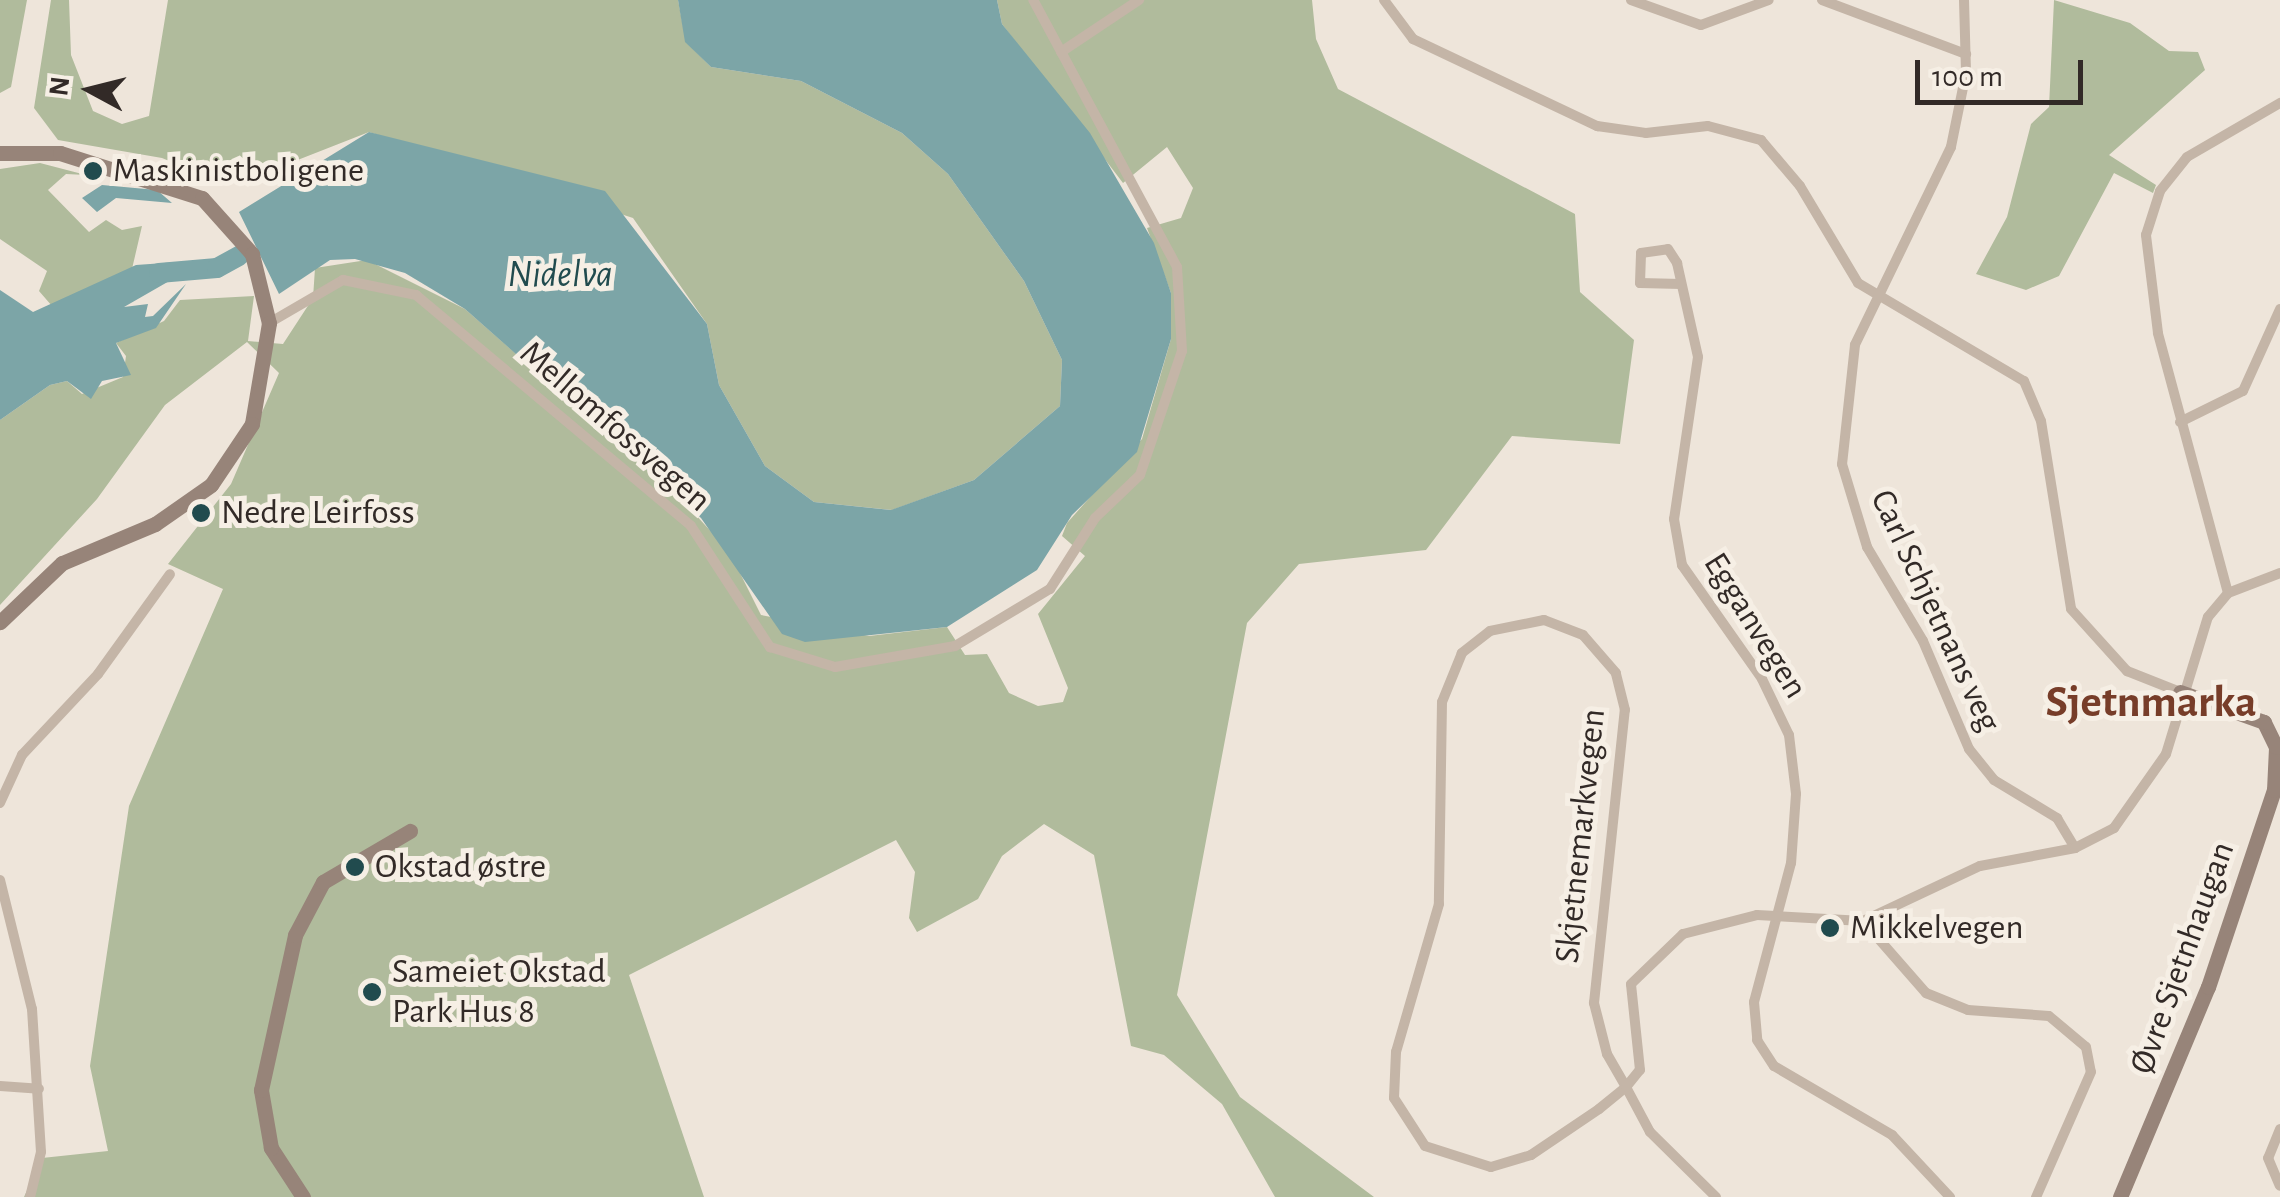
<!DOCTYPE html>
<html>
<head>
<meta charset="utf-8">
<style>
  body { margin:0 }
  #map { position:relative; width:2280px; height:1197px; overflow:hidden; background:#eee5da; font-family:"Alegreya Sans",sans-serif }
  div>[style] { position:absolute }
  .green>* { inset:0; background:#b0bb9c }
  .water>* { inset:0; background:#7ca5a7 }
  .river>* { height:20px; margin:-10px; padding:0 10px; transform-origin:10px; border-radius:10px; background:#7ca5a7 }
  .street>* { height:10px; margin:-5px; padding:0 5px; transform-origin:5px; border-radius:5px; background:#c4b5a7 }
  .secondary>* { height:15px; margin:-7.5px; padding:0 7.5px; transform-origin:7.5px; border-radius:7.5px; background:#978479 }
  .dots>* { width:28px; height:28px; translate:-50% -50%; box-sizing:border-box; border:5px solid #f6efe5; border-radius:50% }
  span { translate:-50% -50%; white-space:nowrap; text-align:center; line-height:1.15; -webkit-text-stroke:10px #f6efe5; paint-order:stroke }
  .poi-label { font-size:35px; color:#322a27 }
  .left { translate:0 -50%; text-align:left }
  .street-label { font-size:35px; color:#322a27 }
  .water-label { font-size:38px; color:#214b4e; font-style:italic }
  .district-label { font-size:45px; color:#773d29; font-weight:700 }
  .north { position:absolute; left:40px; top:40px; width:100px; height:100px; -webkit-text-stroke:8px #f6efe5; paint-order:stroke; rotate:277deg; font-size:28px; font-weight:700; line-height:40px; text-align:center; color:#322a27 }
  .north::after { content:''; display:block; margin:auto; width:35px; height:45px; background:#322a27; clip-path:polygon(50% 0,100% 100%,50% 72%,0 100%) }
  .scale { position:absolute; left:1915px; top:60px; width:168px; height:45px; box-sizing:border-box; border:5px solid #322a27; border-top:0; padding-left:12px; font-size:30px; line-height:35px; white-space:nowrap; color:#322a27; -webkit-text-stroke:8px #f6efe5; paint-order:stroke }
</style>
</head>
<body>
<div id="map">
  <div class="green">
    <i style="clip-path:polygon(0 0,27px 0,11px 87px,0 93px)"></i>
    <i style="clip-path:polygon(51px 0,69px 0,71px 55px,93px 111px,122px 124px,149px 116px,168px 0,678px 0,686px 42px,711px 67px,801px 81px,902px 133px,948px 174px,1024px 281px,1062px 360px,1060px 406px,974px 480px,892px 510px,814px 502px,765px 466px,719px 385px,707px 324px,633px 218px,369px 132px,290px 163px,208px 177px,162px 158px,58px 140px,34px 108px)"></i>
    <i style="clip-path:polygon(997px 0,1312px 0,1316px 39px,1338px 89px,1575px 214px,1580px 292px,1634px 340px,1620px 444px,1512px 436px,1426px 550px,1299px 564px,1247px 623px,1177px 995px,1240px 1097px,1374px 1197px,1275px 1197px,1222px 1104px,1164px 1055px,1131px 1046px,1094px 855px,1044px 824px,1002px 856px,978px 899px,917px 932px,909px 918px,915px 872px,896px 840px,629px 975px,704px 1197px,24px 1197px,42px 1158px,108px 1151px,90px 1066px,129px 806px,223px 589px,168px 564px,231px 484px,279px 373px,247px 342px,165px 405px,97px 499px,0 605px,0 420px,50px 385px,67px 381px,82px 394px,123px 377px,126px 356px,116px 343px,164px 321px,180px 300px,254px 296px,248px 341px,283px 344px,313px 298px,315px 268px,367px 260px,465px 309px,681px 499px,729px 551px,761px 615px,869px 636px,947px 627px,965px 655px,987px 654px,1009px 693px,1038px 706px,1063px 702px,1068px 688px,1038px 614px,1085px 556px,1062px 536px,1067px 523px,1142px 439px,1171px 339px,1171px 293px,1147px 228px,1181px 218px,1193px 188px,1167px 147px,1123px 183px,1002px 24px)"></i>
    <i style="clip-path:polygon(2054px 0,2130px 23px,2169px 51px,2198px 52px,2205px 70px,2109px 155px,2156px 185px,2153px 193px,2114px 173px,2059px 276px,2026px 290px,1976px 274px,2007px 217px,2031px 124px,2049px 107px)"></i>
    <i style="clip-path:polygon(40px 163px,86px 175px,66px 174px,48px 190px,89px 232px,106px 220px,122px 230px,142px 226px,132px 269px,52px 306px,39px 291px,47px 271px,0 239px,0 169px)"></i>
  </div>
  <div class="water">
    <i style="clip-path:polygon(678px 0,997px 0,1002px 24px,1090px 133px,1154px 243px,1171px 293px,1171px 339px,1137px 452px,1072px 515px,1037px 570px,947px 627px,805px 642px,782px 634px,701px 518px,465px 309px,405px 273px,355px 259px,330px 260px,279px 294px,239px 212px,369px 132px,605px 191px,707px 324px,719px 385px,765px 466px,814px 502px,891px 510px,974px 480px,1060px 406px,1062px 360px,1024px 281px,948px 174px,902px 133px,801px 81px,711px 67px,685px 42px)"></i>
    <i style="clip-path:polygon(102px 185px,157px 190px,172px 203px,116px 198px,97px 212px,82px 198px)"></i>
    <i style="clip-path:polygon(178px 262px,186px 269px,178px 276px,124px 307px,148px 304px,145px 317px,153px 316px,186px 284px,156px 328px,116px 343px,131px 375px,102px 381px,91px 399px,67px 381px,50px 385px,0 420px,0 290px,33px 312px,136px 265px)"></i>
  </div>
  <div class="river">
    <i style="left:159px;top:273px;width:58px;rotate:-4.9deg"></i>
    <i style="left:217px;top:268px;width:25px;rotate:-29deg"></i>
  </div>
  <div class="street">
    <i style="left:1384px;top:0;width:49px;rotate:53.4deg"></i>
    <i style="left:1413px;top:39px;width:204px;rotate:25.3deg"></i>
    <i style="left:1597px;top:126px;width:49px;rotate:8.1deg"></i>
    <i style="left:1646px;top:133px;width:62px;rotate:-6.4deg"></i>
    <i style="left:1708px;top:126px;width:55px;rotate:14.8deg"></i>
    <i style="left:1761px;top:140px;width:60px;rotate:49.7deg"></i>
    <i style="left:1800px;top:186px;width:113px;rotate:59.1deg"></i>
    <i style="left:1858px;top:283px;width:193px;rotate:30.6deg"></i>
    <i style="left:2024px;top:381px;width:43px;rotate:67deg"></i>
    <i style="left:2041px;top:421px;width:190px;rotate:80.9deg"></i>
    <i style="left:2071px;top:609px;width:84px;rotate:47.9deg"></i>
    <i style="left:2127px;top:671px;width:57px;rotate:21.6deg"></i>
    <i style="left:1631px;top:0;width:74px;rotate:19.7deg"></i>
    <i style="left:1701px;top:25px;width:72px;rotate:-20.2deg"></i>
    <i style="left:1822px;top:0;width:154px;rotate:20.6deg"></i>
    <i style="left:1964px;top:0;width:73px;rotate:88.4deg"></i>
    <i style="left:1966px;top:73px;width:76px;rotate:101.5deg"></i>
    <i style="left:1951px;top:147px;width:220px;rotate:115.9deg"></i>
    <i style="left:1855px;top:345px;width:120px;rotate:96.2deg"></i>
    <i style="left:1842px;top:464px;width:87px;rotate:73.2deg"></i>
    <i style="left:1867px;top:547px;width:109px;rotate:59.2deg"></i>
    <i style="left:1923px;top:641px;width:117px;rotate:66.9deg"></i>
    <i style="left:1969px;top:749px;width:40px;rotate:51deg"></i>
    <i style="left:1994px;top:780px;width:74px;rotate:31.1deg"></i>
    <i style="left:2057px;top:818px;width:35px;rotate:59deg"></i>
    <i style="left:1061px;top:52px;width:94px;rotate:-33.7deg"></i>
    <i style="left:1681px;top:284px;width:41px;rotate:-178.6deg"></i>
    <i style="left:1640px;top:283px;width:30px;rotate:-88deg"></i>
    <i style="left:1641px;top:253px;width:27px;rotate:-8deg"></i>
    <i style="left:1668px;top:249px;width:17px;rotate:57deg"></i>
    <i style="left:1677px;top:263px;width:96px;rotate:77.4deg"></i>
    <i style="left:1698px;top:357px;width:164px;rotate:98.4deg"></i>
    <i style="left:1674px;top:519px;width:47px;rotate:80.1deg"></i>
    <i style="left:1682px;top:565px;width:139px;rotate:54.9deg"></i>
    <i style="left:1762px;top:679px;width:62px;rotate:64.3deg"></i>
    <i style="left:1789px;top:735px;width:59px;rotate:83.2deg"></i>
    <i style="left:1796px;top:794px;width:69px;rotate:94.1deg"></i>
    <i style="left:1791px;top:863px;width:144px;rotate:104.9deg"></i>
    <i style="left:1754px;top:1002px;width:38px;rotate:85deg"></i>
    <i style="left:1757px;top:1040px;width:31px;rotate:57deg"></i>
    <i style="left:1774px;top:1066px;width:137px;rotate:30.3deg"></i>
    <i style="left:1892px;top:1135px;width:85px;rotate:46.9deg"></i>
    <i style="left:269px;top:323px;width:86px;rotate:-30.2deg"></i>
    <i style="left:343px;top:280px;width:75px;rotate:11.6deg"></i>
    <i style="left:416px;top:295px;width:359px;rotate:40deg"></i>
    <i style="left:691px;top:526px;width:145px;rotate:56.9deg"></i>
    <i style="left:770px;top:647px;width:68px;rotate:17.1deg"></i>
    <i style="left:835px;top:667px;width:122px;rotate:-9.9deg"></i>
    <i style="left:955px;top:646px;width:111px;rotate:-31deg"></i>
    <i style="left:1050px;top:589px;width:84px;rotate:-57.6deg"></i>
    <i style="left:1095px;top:518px;width:62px;rotate:-43.7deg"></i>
    <i style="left:1140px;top:475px;width:131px;rotate:-71.3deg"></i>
    <i style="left:1182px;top:351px;width:84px;rotate:-93.4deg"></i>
    <i style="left:1177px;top:267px;width:303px;rotate:-118.3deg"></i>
    <i style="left:2180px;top:422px;width:70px;rotate:-26.2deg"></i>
    <i style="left:2243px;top:391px;width:90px;rotate:-65.7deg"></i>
    <i style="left:2228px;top:593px;width:269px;rotate:-105.1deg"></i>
    <i style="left:2158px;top:333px;width:99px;rotate:-97deg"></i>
    <i style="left:2146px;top:235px;width:46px;rotate:-72.3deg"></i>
    <i style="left:2160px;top:191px;width:43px;rotate:-51.5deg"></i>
    <i style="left:2187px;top:157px;width:108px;rotate:-30.1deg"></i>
    <i style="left:0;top:803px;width:53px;rotate:-65.4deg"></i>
    <i style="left:22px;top:755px;width:111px;rotate:-46.8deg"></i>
    <i style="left:98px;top:674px;width:123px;rotate:-54.2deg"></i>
    <i style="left:0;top:880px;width:133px;rotate:76.1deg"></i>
    <i style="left:32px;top:1009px;width:143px;rotate:86.4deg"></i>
    <i style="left:41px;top:1152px;width:46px;rotate:103.7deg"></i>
    <i style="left:1863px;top:921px;width:96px;rotate:48.8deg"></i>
    <i style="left:1926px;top:993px;width:45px;rotate:22deg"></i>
    <i style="left:1968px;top:1010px;width:81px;rotate:4.2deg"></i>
    <i style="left:2049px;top:1016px;width:48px;rotate:40deg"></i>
    <i style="left:2086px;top:1047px;width:25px;rotate:79deg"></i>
    <i style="left:2091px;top:1072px;width:137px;rotate:113.7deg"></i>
    <i style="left:0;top:1086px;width:39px;rotate:4deg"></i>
    <i style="left:2280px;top:1129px;width:31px;rotate:112deg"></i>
    <i style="left:2268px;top:1158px;width:30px;rotate:67deg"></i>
    <i style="left:1716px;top:1197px;width:93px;rotate:-135.4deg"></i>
    <i style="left:1650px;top:1132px;width:51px;rotate:-118.1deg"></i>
    <i style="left:1626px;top:1087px;width:38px;rotate:-120deg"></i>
    <i style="left:1607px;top:1054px;width:53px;rotate:-104.3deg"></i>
    <i style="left:1594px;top:1003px;width:295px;rotate:-84deg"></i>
    <i style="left:1625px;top:710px;width:38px;rotate:-104deg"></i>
    <i style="left:1616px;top:673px;width:50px;rotate:-131deg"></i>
    <i style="left:1583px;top:635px;width:42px;rotate:-159deg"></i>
    <i style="left:1544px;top:620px;width:55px;rotate:168.5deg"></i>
    <i style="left:1490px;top:631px;width:36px;rotate:142deg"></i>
    <i style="left:1462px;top:653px;width:53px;rotate:112.2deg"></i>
    <i style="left:1442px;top:702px;width:202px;rotate:90.9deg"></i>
    <i style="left:1439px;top:904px;width:154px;rotate:106.2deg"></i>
    <i style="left:1396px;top:1052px;width:46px;rotate:92.5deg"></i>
    <i style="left:1394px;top:1098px;width:57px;rotate:57.1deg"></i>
    <i style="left:1425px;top:1146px;width:69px;rotate:17.7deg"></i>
    <i style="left:1491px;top:1167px;width:42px;rotate:-16.7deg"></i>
    <i style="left:1531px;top:1155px;width:82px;rotate:-34.1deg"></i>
    <i style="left:1599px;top:1109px;width:35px;rotate:-39deg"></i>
    <i style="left:1626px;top:1087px;width:22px;rotate:-51deg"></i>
    <i style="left:1640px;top:1070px;width:86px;rotate:-96deg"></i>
    <i style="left:1631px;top:984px;width:72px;rotate:-43.9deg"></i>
    <i style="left:1683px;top:934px;width:76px;rotate:-14.4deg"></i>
    <i style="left:1757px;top:915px;width:106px;rotate:3.2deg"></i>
    <i style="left:1863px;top:921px;width:129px;rotate:-25.2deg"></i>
    <i style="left:1980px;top:866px;width:97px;rotate:-10.7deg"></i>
    <i style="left:2075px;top:848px;width:44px;rotate:-27.1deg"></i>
    <i style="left:2114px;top:828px;width:90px;rotate:-54.9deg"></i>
    <i style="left:2166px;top:754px;width:143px;rotate:-73deg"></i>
    <i style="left:2208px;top:617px;width:31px;rotate:-50deg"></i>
    <i style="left:2228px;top:593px;width:56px;rotate:-21deg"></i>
  </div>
  <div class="secondary">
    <i style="left:0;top:153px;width:60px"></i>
    <i style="left:60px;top:153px;width:149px;rotate:17.6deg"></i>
    <i style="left:202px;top:198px;width:75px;rotate:48.2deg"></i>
    <i style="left:252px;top:254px;width:71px;rotate:76.2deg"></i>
    <i style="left:269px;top:323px;width:102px;rotate:99.6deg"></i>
    <i style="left:252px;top:424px;width:73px;rotate:123.9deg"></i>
    <i style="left:211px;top:485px;width:68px;rotate:145.1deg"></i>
    <i style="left:155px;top:524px;width:101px;rotate:157.2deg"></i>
    <i style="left:62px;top:563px;width:86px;rotate:136.4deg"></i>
    <i style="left:303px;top:1197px;width:59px;rotate:-123.1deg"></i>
    <i style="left:271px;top:1148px;width:59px;rotate:-99.8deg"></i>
    <i style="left:261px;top:1090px;width:159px;rotate:-77.6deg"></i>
    <i style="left:295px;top:935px;width:60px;rotate:-62.2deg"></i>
    <i style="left:323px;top:882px;width:101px;rotate:-30.4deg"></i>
    <i style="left:2120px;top:1197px;width:228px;rotate:-67.3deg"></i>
    <i style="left:2208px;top:987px;width:208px;rotate:-71.5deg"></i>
    <i style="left:2274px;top:790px;width:43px;rotate:-87.3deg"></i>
    <i style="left:2276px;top:747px;width:28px;rotate:-116deg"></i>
    <i style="left:2264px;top:722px;width:89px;rotate:-160.3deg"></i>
  </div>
  <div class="dots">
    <i style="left:93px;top:171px;background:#214b4e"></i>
    <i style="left:201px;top:513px;background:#214b4e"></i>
    <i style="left:355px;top:867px;background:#214b4e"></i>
    <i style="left:1830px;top:928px;background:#214b4e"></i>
    <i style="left:372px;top:992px;background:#214b4e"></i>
  </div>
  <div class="poi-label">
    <span class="left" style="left:113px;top:171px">Maskinistboligene</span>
    <span class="left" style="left:221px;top:513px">Nedre Leirfoss</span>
    <span class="left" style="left:375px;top:867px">Okstad østre</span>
    <span class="left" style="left:1850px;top:928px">Mikkelvegen</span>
    <span class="left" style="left:392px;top:992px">Sameiet Okstad<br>Park Hus 8</span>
  </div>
  <div class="street-label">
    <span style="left:615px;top:427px;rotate:41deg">Mellomfossvegen</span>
    <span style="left:1935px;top:611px;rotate:65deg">Carl Schjetnans veg</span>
    <span style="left:1755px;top:626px;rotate:58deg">Egganvegen</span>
    <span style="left:1581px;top:836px;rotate:-84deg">Skjetnemarkvegen</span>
    <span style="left:2183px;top:958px;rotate:-70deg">Øvre Sjetnhaugan</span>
  </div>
  <div class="water-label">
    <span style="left:560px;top:276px">Nidelva</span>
  </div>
  <div class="district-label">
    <span style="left:2151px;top:703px">Sjetnmarka</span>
  </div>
  <div class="north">N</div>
  <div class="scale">100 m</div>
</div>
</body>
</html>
